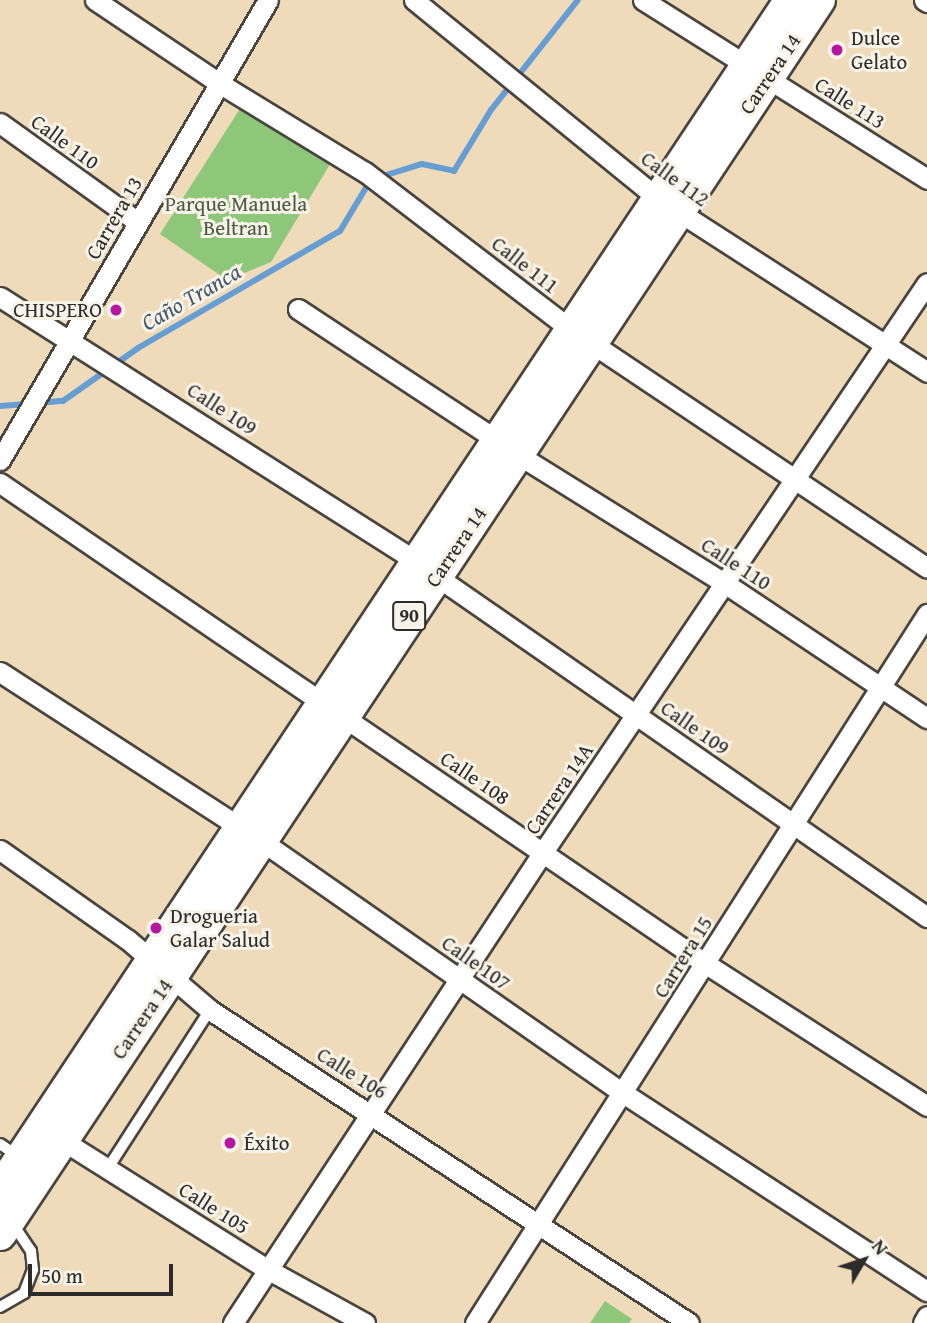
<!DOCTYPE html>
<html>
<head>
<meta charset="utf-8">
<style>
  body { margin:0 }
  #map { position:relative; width:927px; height:1323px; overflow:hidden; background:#efdbba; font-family:"Gentium Book Plus",serif }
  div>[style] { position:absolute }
  .green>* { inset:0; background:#8ec77a }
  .stream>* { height:6px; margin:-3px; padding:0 3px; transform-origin:3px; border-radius:3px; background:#669ed4 }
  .roads { filter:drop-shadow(2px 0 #484540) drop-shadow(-2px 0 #484540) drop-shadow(0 2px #484540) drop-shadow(0 -2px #484540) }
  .lane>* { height:10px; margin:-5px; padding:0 5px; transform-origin:5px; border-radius:5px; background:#fff }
  .street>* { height:19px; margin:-9.5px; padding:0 9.5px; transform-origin:9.5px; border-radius:9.5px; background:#fff }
  .primary>* { height:32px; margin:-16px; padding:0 16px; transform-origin:16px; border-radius:16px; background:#fff }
  .dots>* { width:19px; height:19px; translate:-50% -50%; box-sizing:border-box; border:4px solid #f7f3e8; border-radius:50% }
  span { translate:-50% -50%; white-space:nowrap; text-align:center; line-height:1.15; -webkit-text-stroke:6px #f7f3e8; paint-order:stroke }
  .shield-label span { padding:2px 5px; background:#f7f3e8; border:2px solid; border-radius:5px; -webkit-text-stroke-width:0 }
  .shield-label { font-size:19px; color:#2b2b2b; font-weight:700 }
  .poi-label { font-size:21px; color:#2b2b2b }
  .left { translate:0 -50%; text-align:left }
  .right { translate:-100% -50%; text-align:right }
  .street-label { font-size:21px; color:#2b2b2b }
  .park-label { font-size:21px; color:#495a43 }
  .water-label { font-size:23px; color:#43596f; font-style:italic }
  .north { position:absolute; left:829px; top:1225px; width:70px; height:70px; -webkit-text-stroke:5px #f7f3e8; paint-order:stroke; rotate:51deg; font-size:19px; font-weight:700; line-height:28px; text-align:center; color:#2b2b2b }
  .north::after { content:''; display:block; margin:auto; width:24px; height:32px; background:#2b2b2b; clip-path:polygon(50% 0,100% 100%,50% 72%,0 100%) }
  .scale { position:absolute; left:28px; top:1264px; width:145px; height:32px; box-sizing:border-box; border:4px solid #2b2b2b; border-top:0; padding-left:9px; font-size:21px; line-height:24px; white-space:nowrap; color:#2b2b2b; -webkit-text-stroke:5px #f7f3e8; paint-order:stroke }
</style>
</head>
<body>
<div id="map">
  <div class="green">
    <i style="clip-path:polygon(243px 104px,332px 161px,271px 262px,227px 280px,160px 234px)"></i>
    <i style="clip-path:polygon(605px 1301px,632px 1319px,629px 1323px,590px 1323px)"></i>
  </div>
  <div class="stream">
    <i style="left:380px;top:177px;width:44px;rotate:-17.2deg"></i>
    <i style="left:422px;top:164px;width:33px;rotate:12deg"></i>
    <i style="left:454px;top:171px;width:71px;rotate:-58.8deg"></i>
    <i style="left:491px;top:110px;width:140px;rotate:-51.7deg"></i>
    <i style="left:38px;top:403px;width:25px;rotate:-5deg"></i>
    <i style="left:63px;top:401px;width:92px;rotate:-35.2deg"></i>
    <i style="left:138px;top:348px;width:233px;rotate:-30.1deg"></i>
    <i style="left:340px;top:231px;width:58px;rotate:-59deg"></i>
    <i style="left:0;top:406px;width:27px;rotate:-4deg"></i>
  </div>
  <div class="roads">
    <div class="lane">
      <i style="left:0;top:1144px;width:22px;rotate:34deg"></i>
      <i style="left:108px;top:1168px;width:188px;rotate:-57.2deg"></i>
      <i style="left:0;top:1307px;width:28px;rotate:-30deg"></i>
      <i style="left:24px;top:1293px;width:25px;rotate:-69deg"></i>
      <i style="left:33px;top:1270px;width:19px;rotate:-96deg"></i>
      <i style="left:31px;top:1251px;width:34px;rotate:-124deg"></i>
    </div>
    <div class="street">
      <i style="left:95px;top:0;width:149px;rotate:33.8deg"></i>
      <i style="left:219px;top:83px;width:171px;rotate:31.4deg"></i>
      <i style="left:365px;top:172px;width:260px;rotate:37.4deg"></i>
      <i style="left:572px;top:330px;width:427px;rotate:33.8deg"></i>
      <i style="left:414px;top:0;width:316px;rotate:39.1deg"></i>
      <i style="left:659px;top:199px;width:319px;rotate:32.8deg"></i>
      <i style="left:643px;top:0;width:336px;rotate:32.2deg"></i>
      <i style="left:924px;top:0;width:4px;rotate:34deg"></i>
      <i style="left:0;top:123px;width:170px;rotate:35.7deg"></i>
      <i style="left:0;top:297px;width:494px;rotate:32.4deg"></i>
      <i style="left:298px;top:309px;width:240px;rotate:33.4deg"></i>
      <i style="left:517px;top:454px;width:246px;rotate:31.9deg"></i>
      <i style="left:726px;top:584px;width:242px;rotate:33.7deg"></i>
      <i style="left:0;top:460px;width:532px;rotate:-59.77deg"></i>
      <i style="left:0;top:483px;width:854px;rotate:34.27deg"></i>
      <i style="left:706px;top:964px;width:263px;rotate:32.7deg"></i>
      <i style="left:436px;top:576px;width:598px;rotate:34.78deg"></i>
      <i style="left:0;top:672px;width:310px;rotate:32.9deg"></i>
      <i style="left:260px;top:840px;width:442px;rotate:34.9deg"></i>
      <i style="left:623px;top:1093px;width:363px;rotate:33.1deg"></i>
      <i style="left:0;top:850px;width:156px;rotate:35.1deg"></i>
      <i style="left:128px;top:940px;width:108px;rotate:40.5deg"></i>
      <i style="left:210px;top:1010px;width:572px;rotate:33.16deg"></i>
      <i style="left:54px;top:1135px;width:252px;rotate:32.2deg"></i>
      <i style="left:267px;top:1269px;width:112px;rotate:28.9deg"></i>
      <i style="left:233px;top:1323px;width:564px;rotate:-56.65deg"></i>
      <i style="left:543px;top:852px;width:686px;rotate:-55.99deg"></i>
      <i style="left:475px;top:1323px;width:841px;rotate:-57.48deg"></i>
      <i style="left:923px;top:1323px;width:8px;rotate:-60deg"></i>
    </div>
    <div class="primary">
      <i style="left:0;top:1190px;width:1429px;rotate:-56.39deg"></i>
      <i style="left:0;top:1234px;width:1481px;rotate:-56.43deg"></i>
    </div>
  </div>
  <div class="dots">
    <i style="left:837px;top:50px;background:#b5179e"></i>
    <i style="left:116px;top:310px;background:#b5179e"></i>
    <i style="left:156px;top:928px;background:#b5179e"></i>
    <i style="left:230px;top:1143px;background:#b5179e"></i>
  </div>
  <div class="shield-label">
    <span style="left:409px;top:616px">90</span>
  </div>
  <div class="poi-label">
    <span class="left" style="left:851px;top:50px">Dulce<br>Gelato</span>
    <span class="right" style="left:102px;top:310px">CHISPERO</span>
    <span class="left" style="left:170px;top:928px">Drogueria<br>Galar Salud</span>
    <span class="left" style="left:244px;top:1143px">Éxito</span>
  </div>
  <div class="street-label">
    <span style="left:770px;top:74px;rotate:-56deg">Carrera 14</span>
    <span style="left:850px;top:103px;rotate:32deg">Calle 113</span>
    <span style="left:65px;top:142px;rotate:36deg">Calle 110</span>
    <span style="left:675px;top:179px;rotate:36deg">Calle 112</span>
    <span style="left:114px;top:218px;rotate:-60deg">Carrera 13</span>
    <span style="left:525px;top:265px;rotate:38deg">Calle 111</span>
    <span style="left:222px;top:409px;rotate:33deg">Calle 109</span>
    <span style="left:456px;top:547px;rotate:-56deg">Carrera 14</span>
    <span style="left:736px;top:564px;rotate:33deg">Calle 110</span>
    <span style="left:695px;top:728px;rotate:35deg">Calle 109</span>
    <span style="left:475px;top:778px;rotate:34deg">Calle 108</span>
    <span style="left:559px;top:789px;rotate:-56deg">Carrera 14A</span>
    <span style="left:683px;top:957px;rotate:-58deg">Carrera 15</span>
    <span style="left:476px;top:963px;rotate:35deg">Calle 107</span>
    <span style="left:142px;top:1019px;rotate:-56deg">Carrera 14</span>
    <span style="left:352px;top:1073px;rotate:32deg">Calle 106</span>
    <span style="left:214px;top:1208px;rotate:32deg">Calle 105</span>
  </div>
  <div class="park-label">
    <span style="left:236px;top:216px">Parque Manuela<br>Beltran</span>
  </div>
  <div class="water-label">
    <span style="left:191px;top:297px;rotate:-30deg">Caño Tranca</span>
  </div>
  <div class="north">N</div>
  <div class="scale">50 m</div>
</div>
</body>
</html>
